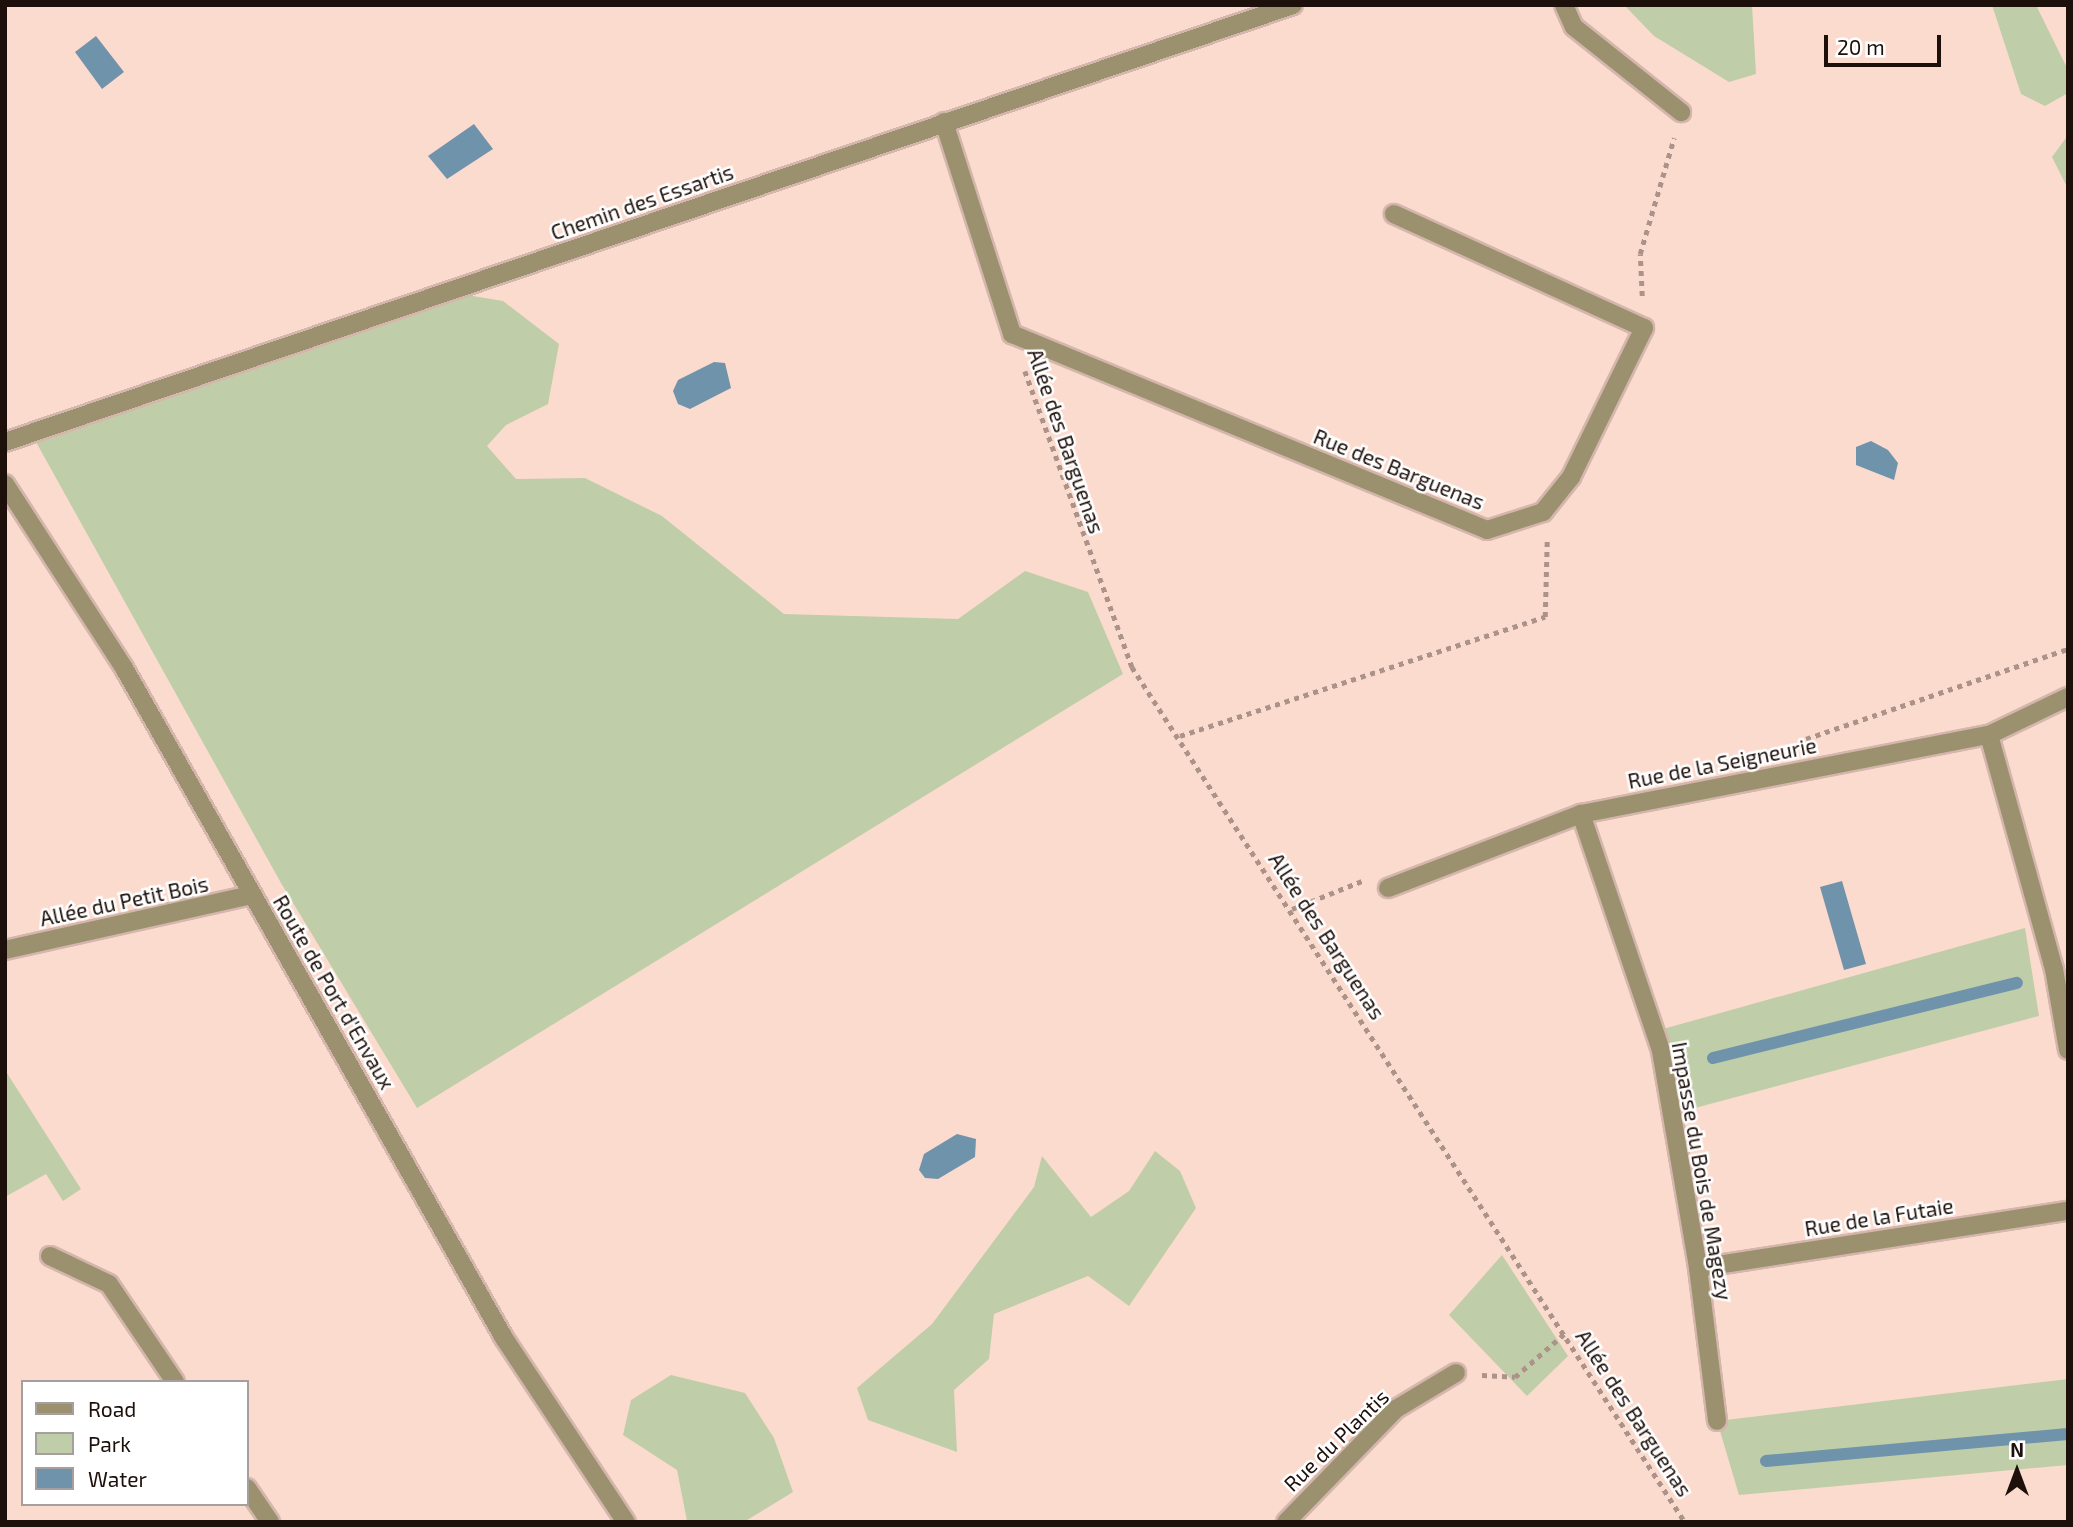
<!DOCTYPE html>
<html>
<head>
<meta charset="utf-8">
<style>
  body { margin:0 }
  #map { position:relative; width:2073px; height:1527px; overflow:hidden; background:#fcdbcf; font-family:"Exo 2",sans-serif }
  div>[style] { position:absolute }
  .green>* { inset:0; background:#c0cda9 }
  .water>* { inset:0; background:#6f93aa }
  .stream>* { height:12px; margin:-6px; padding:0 6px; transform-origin:6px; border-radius:6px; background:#6f93aa }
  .path>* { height:4.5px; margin-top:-2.25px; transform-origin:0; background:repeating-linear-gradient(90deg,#ac9389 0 5px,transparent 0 10px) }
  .roads { filter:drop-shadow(2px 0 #d4b6ac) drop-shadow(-2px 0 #d4b6ac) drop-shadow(0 2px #d4b6ac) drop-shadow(0 -2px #d4b6ac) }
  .minor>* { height:18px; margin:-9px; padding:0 9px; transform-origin:9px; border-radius:9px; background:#9c916e }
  span { translate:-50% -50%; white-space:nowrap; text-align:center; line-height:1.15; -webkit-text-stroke:5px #fff; paint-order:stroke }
  .street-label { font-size:21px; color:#1d100b }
  .frame { position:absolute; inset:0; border:7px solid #1d100b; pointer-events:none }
  .legend { position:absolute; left:21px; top:1380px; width:228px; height:126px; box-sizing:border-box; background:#fff; border:2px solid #a59f9d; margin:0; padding:9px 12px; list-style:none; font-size:21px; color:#1d100b }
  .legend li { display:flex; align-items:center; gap:14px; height:35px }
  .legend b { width:35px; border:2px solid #a59f9d }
  .north { position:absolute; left:1982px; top:1436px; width:70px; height:70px; -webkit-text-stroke:5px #fff; paint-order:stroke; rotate:0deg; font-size:19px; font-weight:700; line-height:28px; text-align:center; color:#1d100b }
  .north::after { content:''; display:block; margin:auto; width:24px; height:32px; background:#1d100b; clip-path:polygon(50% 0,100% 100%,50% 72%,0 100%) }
  .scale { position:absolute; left:1824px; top:35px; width:117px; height:32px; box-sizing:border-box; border:4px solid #1d100b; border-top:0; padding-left:9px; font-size:21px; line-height:24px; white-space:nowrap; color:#1d100b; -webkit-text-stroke:5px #fff; paint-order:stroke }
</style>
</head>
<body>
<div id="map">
  <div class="green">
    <i style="clip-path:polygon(1624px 5px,1752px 5px,1756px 74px,1729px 82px,1654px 36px)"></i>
    <i style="clip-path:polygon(1992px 5px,2036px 5px,2068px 70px,2068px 93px,2045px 106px,2021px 94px)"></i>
    <i style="clip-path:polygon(2068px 135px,2068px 189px,2052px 157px)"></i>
    <i style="clip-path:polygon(449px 292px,503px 301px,559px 344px,548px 404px,506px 425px,487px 446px,516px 479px,585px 478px,662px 516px,784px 614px,958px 619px,1025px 571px,1088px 592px,1123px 674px,417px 1108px,281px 883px,31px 433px)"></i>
    <i style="clip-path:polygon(2025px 928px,2039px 1016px,1680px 1112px,1663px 1029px)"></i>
    <i style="clip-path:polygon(5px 1070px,81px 1189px,63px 1201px,46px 1174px,5px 1197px)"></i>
    <i style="clip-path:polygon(1155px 1151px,1180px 1171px,1196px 1208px,1129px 1306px,1088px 1276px,994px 1314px,989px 1359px,954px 1390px,957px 1452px,868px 1420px,857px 1388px,932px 1324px,1034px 1187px,1042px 1156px,1091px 1217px,1129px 1191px)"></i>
    <i style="clip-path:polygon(1502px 1255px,1568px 1356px,1527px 1396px,1449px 1315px)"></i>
    <i style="clip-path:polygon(671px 1375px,745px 1393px,774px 1438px,793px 1492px,744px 1522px,687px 1521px,677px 1470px,623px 1435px,631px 1400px)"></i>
    <i style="clip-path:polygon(2068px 1379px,2068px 1465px,1739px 1495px,1717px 1421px)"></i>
  </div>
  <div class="water">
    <i style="clip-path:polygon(96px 36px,124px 72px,102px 89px,75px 52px)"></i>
    <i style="clip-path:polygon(474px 124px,493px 149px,447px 179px,428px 156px)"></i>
    <i style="clip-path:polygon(714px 362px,725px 363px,731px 388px,690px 409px,678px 404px,673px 391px,678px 380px)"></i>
    <i style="clip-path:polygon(1871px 441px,1888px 450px,1898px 463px,1894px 480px,1856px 465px,1856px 447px)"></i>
    <i style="clip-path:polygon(1842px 881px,1866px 964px,1844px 970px,1820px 887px)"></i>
    <i style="clip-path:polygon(957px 1134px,976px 1139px,975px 1157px,938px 1179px,925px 1178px,919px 1170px,924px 1154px)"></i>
  </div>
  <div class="stream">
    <i style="left:1713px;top:1058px;width:313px;rotate:-13.9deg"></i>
    <i style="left:1766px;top:1461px;width:303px;rotate:-5.1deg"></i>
  </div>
  <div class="path">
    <i style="left:1642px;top:296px;width:42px;rotate:-92.7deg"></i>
    <i style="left:1640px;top:254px;width:121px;rotate:-73.7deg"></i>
    <i style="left:1025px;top:371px;width:315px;rotate:70.1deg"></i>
    <i style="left:1132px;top:667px;width:1018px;rotate:57.11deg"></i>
    <i style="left:1180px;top:736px;width:384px;rotate:-18.1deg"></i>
    <i style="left:1545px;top:617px;width:76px;rotate:-88.5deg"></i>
    <i style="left:1806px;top:739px;width:277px;rotate:-19deg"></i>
    <i style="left:1292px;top:909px;width:75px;rotate:-21.8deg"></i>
    <i style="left:1482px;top:1375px;width:33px;rotate:3deg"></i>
    <i style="left:1515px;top:1377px;width:65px;rotate:-41.3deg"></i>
  </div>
  <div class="roads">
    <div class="minor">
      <i style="left:1564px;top:5px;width:24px;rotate:66deg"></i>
      <i style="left:1574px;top:27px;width:137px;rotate:38.5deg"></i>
      <i style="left:944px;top:122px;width:223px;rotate:72.2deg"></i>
      <i style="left:1012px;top:334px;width:514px;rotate:22.42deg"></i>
      <i style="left:1487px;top:530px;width:59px;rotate:-17.8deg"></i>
      <i style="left:1543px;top:512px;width:45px;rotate:-51.3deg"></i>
      <i style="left:1571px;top:477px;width:166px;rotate:-63.9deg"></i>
      <i style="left:1644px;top:328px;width:275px;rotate:-155.5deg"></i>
      <i style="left:5px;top:442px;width:1360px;rotate:-18.74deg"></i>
      <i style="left:5px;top:484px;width:219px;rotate:57.1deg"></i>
      <i style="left:124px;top:668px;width:770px;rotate:60.44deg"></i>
      <i style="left:504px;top:1338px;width:221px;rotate:56.5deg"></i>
      <i style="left:1989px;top:735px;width:243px;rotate:74.5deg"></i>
      <i style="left:2054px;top:969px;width:82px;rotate:80.2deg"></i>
      <i style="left:1581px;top:814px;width:250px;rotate:71.3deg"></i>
      <i style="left:1661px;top:1051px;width:220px;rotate:80.3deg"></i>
      <i style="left:1698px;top:1268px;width:154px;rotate:82.9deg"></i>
      <i style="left:1388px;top:888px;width:207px;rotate:-21deg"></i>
      <i style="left:1581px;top:814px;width:416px;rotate:-11deg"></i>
      <i style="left:1989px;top:735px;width:88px;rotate:-25.7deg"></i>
      <i style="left:5px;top:950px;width:253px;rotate:-12.6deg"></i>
      <i style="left:50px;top:1256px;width:65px;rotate:25.4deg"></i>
      <i style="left:109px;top:1284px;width:118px;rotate:56deg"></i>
      <i style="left:1698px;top:1268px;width:374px;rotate:-8.8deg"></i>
      <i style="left:247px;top:1488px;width:41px;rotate:55.9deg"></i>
      <i style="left:1286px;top:1522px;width:158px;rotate:-45.8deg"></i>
      <i style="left:1396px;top:1409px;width:70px;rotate:-31deg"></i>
    </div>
  </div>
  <div class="street-label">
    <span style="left:642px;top:202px;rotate:-19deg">Chemin des Essartis</span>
    <span style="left:1066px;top:441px;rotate:71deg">Allée des Barguenas</span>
    <span style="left:1399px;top:469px;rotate:22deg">Rue des Barguenas</span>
    <span style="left:1722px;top:763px;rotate:-11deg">Rue de la Seigneurie</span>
    <span style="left:124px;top:901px;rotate:-12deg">Allée du Petit Bois</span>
    <span style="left:1327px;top:936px;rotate:57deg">Allée des Barguenas</span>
    <span style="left:334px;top:992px;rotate:60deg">Route de Port d'Envaux</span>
    <span style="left:1702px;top:1171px;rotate:80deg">Impasse du Bois de Magezy</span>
    <span style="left:1879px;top:1217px;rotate:-9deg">Rue de la Futaie</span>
    <span style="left:1634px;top:1413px;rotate:57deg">Allée des Barguenas</span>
    <span style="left:1336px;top:1440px;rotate:-44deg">Rue du Plantis</span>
  </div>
  <div class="frame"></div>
  <ul class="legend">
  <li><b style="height:9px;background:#9c916e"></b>Road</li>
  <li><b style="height:19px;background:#c0cda9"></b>Park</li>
  <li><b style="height:19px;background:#6f93aa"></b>Water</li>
  </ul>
  <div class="north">N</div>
  <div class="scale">20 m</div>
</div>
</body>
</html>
